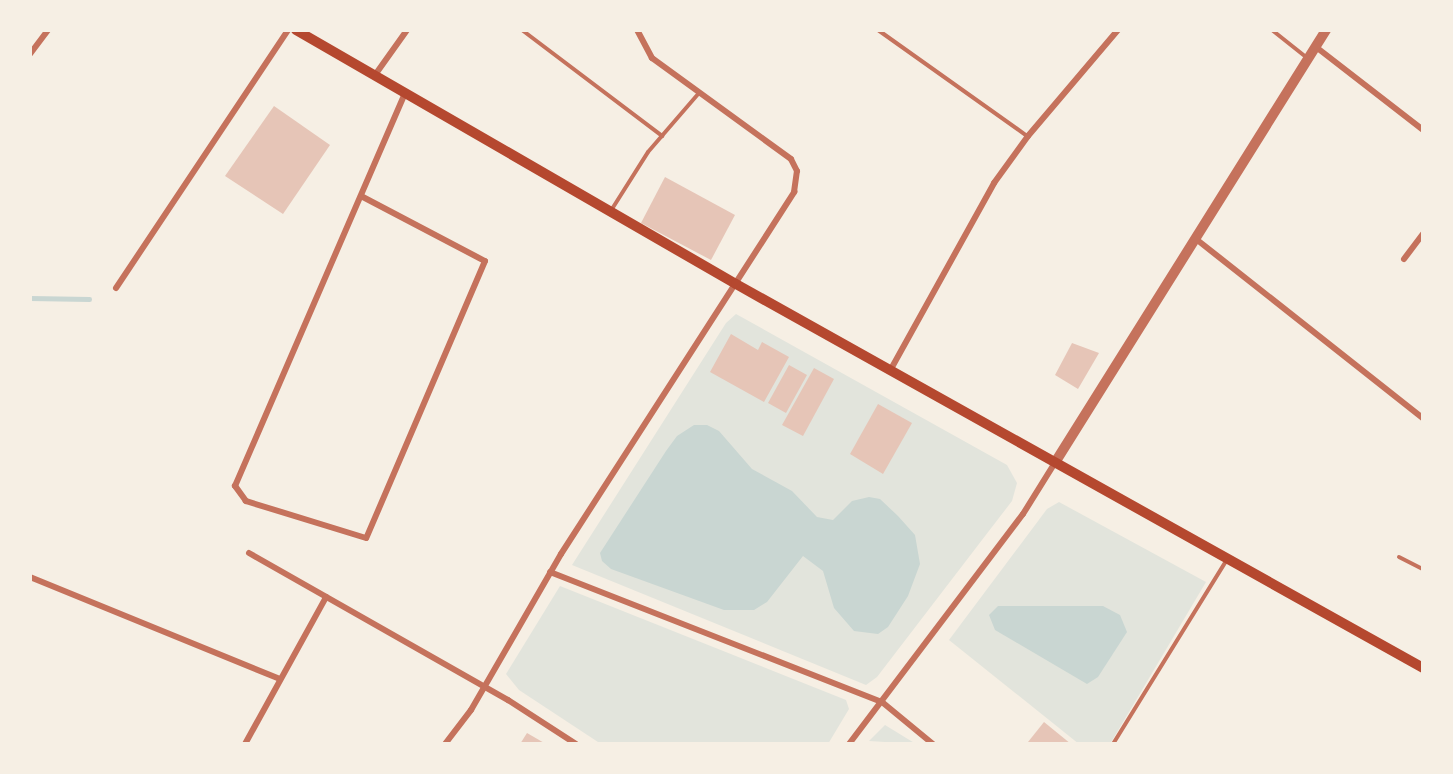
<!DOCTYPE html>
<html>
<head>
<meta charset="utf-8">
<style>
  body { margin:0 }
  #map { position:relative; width:1453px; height:774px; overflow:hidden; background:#f6efe4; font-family:Jost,sans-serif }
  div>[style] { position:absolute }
  .green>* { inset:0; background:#e2e4dc }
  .water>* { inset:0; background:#c9d6d2 }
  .stream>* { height:4.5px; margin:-2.25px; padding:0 2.25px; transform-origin:2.25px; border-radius:2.25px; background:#c9d6d2 }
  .building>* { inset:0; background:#e6c5b7 }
  .service>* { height:4px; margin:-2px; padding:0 2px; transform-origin:2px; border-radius:2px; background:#c5725c }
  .minor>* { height:6px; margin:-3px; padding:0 3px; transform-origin:3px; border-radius:3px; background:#c5725c }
  .tertiary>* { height:10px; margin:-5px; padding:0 5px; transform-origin:5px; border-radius:5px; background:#c5725c }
  .secondary>* { height:10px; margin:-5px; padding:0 5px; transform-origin:5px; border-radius:5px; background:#b5482f }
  span { translate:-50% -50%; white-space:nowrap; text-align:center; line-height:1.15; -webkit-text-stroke:5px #f6efe4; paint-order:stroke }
  .frame { position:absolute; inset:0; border:32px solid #f6efe4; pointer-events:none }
</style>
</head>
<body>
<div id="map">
  <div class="green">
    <i style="clip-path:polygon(736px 314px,1007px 465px,1017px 483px,1012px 501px,982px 540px,877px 677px,866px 685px,572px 565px,726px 323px)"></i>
    <i style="clip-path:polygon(1059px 502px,1206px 582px,1110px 744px,1079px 744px,949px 640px,1047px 509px)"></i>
    <i style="clip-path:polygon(560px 586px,846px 700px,849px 709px,828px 744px,601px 744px,519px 690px,506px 674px)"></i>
    <i style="clip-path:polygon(885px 725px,916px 744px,869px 741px)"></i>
  </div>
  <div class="water">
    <i style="clip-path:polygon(694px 425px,707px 425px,719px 431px,752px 469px,792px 491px,817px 517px,833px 520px,852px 501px,869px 497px,880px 499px,898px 516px,915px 535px,920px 564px,908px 596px,888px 627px,878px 634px,854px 631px,834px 608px,823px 571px,803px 556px,767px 602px,754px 610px,724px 610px,611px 569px,602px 561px,600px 553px,666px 451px,677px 436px)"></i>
    <i style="clip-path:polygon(998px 606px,1103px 606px,1120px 615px,1127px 632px,1098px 677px,1087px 684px,995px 630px,989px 615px)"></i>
  </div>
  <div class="stream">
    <i style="left:30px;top:298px;width:59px;rotate:1deg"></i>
  </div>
  <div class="building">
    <i style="clip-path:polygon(274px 106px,330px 145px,283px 214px,225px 176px)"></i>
    <i style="clip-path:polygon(665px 177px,735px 215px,711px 260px,641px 223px)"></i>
    <i style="clip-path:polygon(731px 334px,758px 350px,762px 342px,789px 357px,764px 402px,710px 372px)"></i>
    <i style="clip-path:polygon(1072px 343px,1099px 353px,1078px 389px,1055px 375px)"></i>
    <i style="clip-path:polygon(789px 365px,807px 375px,786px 413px,768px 403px)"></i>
    <i style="clip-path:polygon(814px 368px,834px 379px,803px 436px,782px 425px)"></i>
    <i style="clip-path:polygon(878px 404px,912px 423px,883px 474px,850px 454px)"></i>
    <i style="clip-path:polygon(1044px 722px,1071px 744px,1028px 742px)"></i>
    <i style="clip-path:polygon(527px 733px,546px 744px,520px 744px)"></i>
  </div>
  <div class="service">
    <i style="left:522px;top:30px;width:176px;rotate:37.1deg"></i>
    <i style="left:878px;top:30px;width:183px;rotate:35.4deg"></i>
    <i style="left:1272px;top:30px;width:43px;rotate:38.5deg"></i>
    <i style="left:612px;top:209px;width:67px;rotate:-57.7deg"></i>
    <i style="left:648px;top:152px;width:78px;rotate:-49.2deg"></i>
    <i style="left:1399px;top:557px;width:27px;rotate:27deg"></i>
    <i style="left:1113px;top:744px;width:215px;rotate:-58.3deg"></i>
  </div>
  <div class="minor">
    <i style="left:1316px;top:47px;width:135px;rotate:37.8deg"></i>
    <i style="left:30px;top:54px;width:30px;rotate:-53deg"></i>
    <i style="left:375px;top:75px;width:55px;rotate:-54.6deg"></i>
    <i style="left:361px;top:196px;width:140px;rotate:27.7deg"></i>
    <i style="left:485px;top:261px;width:301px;rotate:113.2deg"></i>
    <i style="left:366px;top:538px;width:126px;rotate:-162.9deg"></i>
    <i style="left:246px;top:501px;width:19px;rotate:-126deg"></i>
    <i style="left:235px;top:486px;width:428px;rotate:-66.6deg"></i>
    <i style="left:1196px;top:239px;width:289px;rotate:38.3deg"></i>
    <i style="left:1404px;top:259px;width:31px;rotate:-53deg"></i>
    <i style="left:116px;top:288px;width:310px;rotate:-56.3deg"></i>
    <i style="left:891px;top:369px;width:213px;rotate:-61deg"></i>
    <i style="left:994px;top:183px;width:58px;rotate:-54.1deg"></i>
    <i style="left:1028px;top:136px;width:139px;rotate:-49.7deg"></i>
    <i style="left:249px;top:553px;width:298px;rotate:29.6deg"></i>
    <i style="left:508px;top:700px;width:81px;rotate:32.9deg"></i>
    <i style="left:550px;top:572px;width:357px;rotate:21.4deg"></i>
    <i style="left:882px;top:702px;width:66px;rotate:39.5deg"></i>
    <i style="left:30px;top:577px;width:270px;rotate:22.2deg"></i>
    <i style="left:245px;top:744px;width:168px;rotate:-61.1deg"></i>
    <i style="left:445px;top:744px;width:43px;rotate:-52.6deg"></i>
    <i style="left:471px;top:710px;width:180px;rotate:-60deg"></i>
    <i style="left:561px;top:554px;width:431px;rotate:-57.2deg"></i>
    <i style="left:794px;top:192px;width:21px;rotate:-82deg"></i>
    <i style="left:797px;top:171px;width:13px;rotate:-117deg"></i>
    <i style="left:791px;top:159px;width:172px;rotate:-144deg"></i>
    <i style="left:652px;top:58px;width:32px;rotate:-118deg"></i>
    <i style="left:849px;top:744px;width:288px;rotate:-52.9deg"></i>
    <i style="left:1023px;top:514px;width:62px;rotate:-58.1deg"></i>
  </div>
  <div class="tertiary">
    <i style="left:1056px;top:461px;width:509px;rotate:-57.93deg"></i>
  </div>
  <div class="secondary">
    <i style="left:296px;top:30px;width:508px;rotate:30deg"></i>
    <i style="left:736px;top:284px;width:787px;rotate:29.2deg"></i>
  </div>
  <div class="frame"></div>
</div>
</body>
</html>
